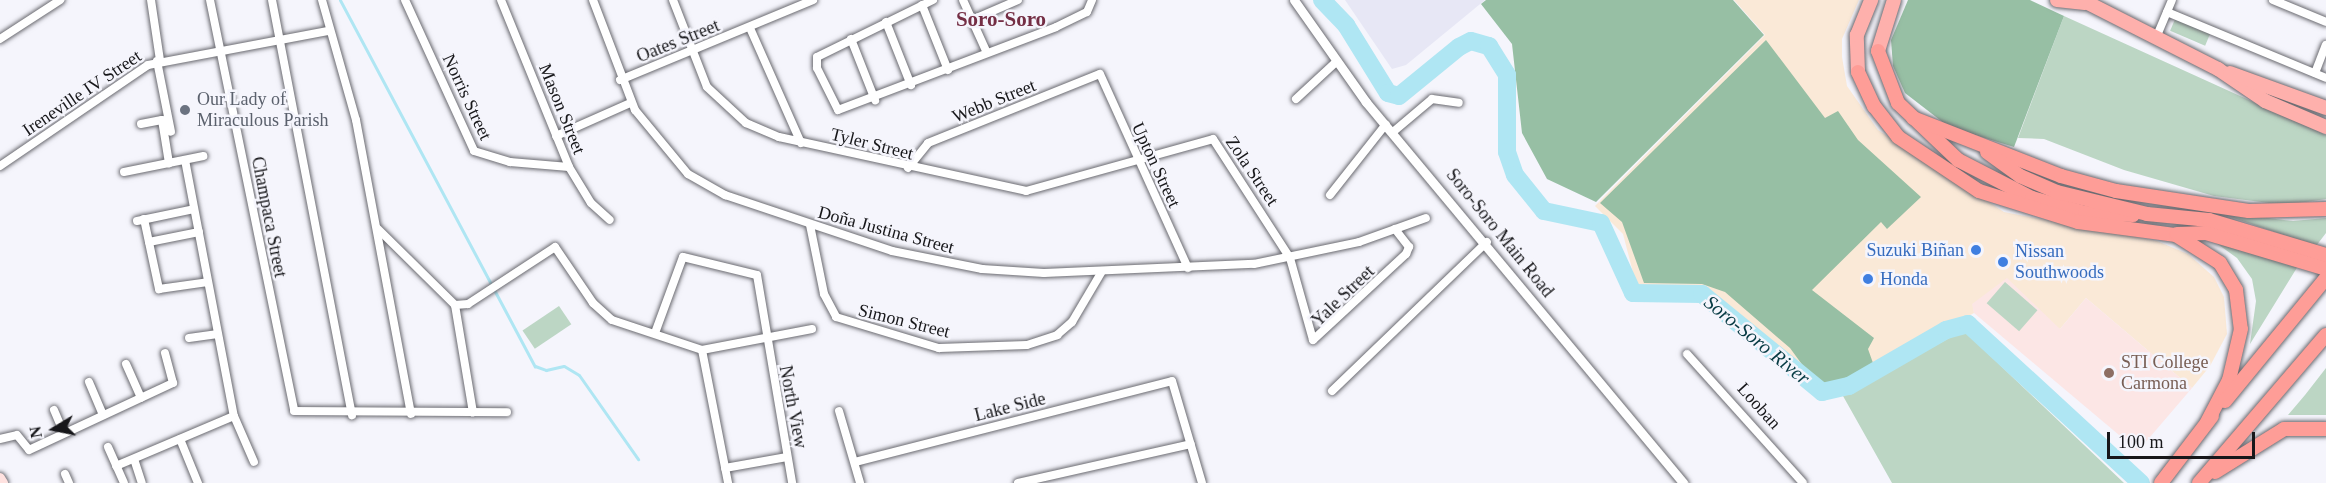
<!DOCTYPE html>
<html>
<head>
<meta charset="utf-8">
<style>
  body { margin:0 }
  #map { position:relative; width:2326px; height:483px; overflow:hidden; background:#f5f5fc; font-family:"Times New Roman",serif }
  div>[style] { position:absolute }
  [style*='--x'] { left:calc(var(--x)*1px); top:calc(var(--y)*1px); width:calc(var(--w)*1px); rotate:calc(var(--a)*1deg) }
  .commercial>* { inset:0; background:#fae9d7 }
  .built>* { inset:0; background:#e7e7f5 }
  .education>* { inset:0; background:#fce6e5 }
  .green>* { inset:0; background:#bcd6c4; transform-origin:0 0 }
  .forest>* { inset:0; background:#97bfa4 }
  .stream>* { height:3px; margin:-1.5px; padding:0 1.5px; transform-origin:1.5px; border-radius:1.5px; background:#afe6f3 }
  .river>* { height:18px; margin:-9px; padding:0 9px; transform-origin:9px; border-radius:9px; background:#afe6f3 }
  .roads { filter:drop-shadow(0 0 2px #6a6a70) drop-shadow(0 0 2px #6a6a70) }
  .minor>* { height:8px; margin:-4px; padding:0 4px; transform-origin:4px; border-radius:4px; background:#fff }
  .tertiary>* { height:9px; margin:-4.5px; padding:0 4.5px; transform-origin:4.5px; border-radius:4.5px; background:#fff }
  .secondary>* { height:10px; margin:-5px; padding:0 5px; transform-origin:5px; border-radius:5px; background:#ffe2e0 }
  .trunk>* { height:14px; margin:-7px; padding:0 7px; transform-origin:7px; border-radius:7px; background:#feb0ac }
  .motorway>* { height:14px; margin:-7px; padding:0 7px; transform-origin:7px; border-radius:7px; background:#fe9d97 }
  .dots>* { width:16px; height:16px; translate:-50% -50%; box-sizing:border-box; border:3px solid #f5f5fc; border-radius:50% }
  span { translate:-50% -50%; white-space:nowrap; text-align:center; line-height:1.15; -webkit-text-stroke:5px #f5f5fc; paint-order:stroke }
  .street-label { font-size:18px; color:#17171a }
  .worship-label { font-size:18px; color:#5b616d }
  .left { translate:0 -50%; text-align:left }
  .shop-label { font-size:18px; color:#366cbe }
  .right { translate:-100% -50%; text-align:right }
  .education-label { font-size:18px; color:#785e54 }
  .water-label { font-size:20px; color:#073b44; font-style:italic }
  .quarter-label { font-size:21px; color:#742e44; font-weight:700 }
  .north { position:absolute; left:24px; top:399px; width:60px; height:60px; -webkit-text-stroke:4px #f5f5fc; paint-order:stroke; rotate:260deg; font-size:16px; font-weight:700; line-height:24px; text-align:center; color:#17171a }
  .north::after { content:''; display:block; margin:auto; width:21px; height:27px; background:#17171a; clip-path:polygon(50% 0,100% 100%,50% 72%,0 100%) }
  .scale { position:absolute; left:2107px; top:432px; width:148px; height:27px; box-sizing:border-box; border:3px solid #17171a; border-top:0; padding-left:8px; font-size:18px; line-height:21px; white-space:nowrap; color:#17171a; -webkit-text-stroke:4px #f5f5fc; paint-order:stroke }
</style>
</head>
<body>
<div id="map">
  <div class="commercial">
    <div style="clip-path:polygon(1734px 0,1859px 0,1842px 39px,1842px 57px,1847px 86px,1878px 130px,2004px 212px,2157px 241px,2188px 254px,2214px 277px,2224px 297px,2227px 334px,2210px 366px,2192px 388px,2086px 298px,2060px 329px,1973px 304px,1974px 313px,1838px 385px,1820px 387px,1712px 293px,1636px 284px,1623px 234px,1595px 206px,1765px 35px)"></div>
  </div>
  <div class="built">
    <div style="clip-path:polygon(1345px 0,1485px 0,1406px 65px,1392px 69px)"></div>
  </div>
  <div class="education">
    <div style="clip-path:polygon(2007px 278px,2060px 329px,2086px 298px,2192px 388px,2138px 451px,1974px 313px,1972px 304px)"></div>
  </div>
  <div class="green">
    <div style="clip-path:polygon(2064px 16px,2326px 135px,2326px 199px,2285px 205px,2214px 196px,2124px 170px,2044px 139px,2018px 138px)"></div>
    <div style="left:2176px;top:17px;width:38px;height:15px;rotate:23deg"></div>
    <div style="clip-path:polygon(2213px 211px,2293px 221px,2326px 218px,2326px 233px,2316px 246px)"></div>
    <div style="clip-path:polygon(2212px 240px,2298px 266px,2250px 344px,2256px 301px,2252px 279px,2237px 258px)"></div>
    <div style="left:2005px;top:282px;width:43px;height:28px;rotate:41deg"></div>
    <div style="left:559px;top:306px;width:22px;height:44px;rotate:56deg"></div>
    <div style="clip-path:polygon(1964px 330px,1981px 347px,2124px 483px,1892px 483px,1843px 396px)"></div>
    <div style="clip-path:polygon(2326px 368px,2326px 415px,2288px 415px,2305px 395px)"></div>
  </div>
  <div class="forest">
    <div style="clip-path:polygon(1486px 0,1733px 0,1764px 35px,1596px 202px,1547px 179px,1522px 133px,1512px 44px,1481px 4px)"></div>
    <div style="clip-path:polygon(1908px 0,2030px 0,2064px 16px,2014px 147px,1949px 127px,1905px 93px,1893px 66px,1891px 40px)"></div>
    <div style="clip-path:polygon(1766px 40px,1825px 118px,1838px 111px,1858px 140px,1921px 197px,1887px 229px,1881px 222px,1812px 290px,1874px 338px,1868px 349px,1873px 363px,1840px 382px,1825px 385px,1809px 374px,1790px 348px,1725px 292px,1702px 284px,1644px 283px,1622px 222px,1600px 203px)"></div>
  </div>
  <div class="stream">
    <div style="--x:340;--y:0;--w:415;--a:62"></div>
    <div style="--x:535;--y:366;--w:12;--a:20"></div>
    <div style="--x:546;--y:370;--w:18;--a:-13"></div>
    <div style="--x:564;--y:366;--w:17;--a:31"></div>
    <div style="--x:579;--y:375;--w:103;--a:54.9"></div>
  </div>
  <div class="river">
    <div style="--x:1322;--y:0;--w:35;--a:46"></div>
    <div style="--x:1346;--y:25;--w:80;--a:58.3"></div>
    <div style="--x:1388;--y:93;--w:11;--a:15"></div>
    <div style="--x:1399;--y:96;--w:77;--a:-39.2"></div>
    <div style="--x:1459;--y:47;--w:13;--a:-27"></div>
    <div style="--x:1471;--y:41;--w:19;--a:16"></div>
    <div style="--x:1489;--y:46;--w:34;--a:58"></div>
    <div style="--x:1507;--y:75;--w:77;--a:90"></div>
    <div style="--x:1507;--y:152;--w:24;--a:71"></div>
    <div style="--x:1515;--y:175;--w:46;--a:51.1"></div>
    <div style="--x:1544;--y:211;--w:58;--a:11.9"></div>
    <div style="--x:1601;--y:223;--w:77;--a:65.4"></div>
    <div style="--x:1633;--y:293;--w:69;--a:0.8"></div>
    <div style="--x:1702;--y:294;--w:155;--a:39.2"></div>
    <div style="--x:1822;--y:392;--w:28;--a:-13"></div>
    <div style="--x:1849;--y:386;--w:112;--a:-30"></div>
    <div style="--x:1946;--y:330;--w:23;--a:-15"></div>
    <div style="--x:1968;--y:324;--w:235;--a:42.6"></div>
  </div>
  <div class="roads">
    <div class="minor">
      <div style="--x:151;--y:0;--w:61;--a:81.5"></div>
      <div style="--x:210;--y:0;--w:419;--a:78.4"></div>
      <div style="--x:294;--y:411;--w:213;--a:0.3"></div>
      <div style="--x:272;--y:0;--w:423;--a:79.1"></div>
      <div style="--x:322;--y:0;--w:125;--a:74.2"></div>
      <div style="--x:356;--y:120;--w:299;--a:79.4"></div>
      <div style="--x:405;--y:0;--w:166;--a:65.4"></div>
      <div style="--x:474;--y:151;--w:38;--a:17"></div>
      <div style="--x:510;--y:162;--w:59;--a:4.8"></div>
      <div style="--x:501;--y:0;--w:180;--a:67.8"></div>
      <div style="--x:569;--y:167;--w:42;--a:58.6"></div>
      <div style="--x:591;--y:203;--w:25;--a:42"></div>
      <div style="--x:593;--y:0;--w:118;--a:69.1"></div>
      <div style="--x:635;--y:110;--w:83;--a:50.4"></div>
      <div style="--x:688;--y:174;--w:43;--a:29.6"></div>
      <div style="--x:725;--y:195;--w:176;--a:18.5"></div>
      <div style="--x:892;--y:251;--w:92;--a:11.3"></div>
      <div style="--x:982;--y:269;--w:62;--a:3.7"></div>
      <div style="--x:1044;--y:273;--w:210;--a:-2.5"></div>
      <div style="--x:1254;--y:264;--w:107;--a:-11.8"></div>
      <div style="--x:1359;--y:242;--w:71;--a:-19.7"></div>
      <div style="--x:673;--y:0;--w:93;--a:68.7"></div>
      <div style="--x:707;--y:87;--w:53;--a:42.7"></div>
      <div style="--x:746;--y:123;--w:36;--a:23"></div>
      <div style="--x:779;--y:137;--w:253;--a:12.3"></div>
      <div style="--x:1026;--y:191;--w:194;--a:-15.5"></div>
      <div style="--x:1213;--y:139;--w:142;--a:57.1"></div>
      <div style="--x:1290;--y:258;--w:85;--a:74.3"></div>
      <div style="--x:1313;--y:340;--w:127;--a:-42.8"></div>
      <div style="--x:1406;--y:254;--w:8;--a:-67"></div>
      <div style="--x:1409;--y:247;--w:23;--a:-128"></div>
      <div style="--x:933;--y:0;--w:129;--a:153.8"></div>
      <div style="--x:817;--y:57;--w:11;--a:90"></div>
      <div style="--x:817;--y:68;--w:47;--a:63.4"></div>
      <div style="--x:838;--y:110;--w:233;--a:-20.8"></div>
      <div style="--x:1056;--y:27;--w:34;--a:-26"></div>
      <div style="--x:1087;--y:12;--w:13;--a:-67"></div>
      <div style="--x:963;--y:0;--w:58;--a:65.6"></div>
      <div style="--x:2273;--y:0;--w:57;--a:22.5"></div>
      <div style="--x:922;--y:5;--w:70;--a:68.2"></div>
      <div style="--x:2167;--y:12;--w:172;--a:22.5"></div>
      <div style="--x:972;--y:20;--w:50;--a:-23.5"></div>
      <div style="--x:886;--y:22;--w:68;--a:68.4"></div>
      <div style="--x:750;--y:28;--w:126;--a:66.1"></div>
      <div style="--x:2156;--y:38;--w:41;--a:-67.2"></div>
      <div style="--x:0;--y:39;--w:72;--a:-33"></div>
      <div style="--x:851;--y:39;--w:66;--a:68.5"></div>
      <div style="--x:157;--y:61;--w:72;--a:78.8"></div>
      <div style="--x:2315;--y:73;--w:30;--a:-69"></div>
      <div style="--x:620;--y:80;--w:209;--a:-22.5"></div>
      <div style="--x:1296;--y:99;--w:56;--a:-42.8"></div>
      <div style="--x:141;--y:124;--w:21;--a:-11"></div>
      <div style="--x:162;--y:120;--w:44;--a:80.8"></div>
      <div style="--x:1393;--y:132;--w:51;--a:-40.2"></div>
      <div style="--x:1432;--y:99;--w:27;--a:8"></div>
      <div style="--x:556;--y:136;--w:81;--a:-24"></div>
      <div style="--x:185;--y:160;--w:261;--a:79.2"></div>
      <div style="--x:234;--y:416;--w:50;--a:66.5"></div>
      <div style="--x:0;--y:166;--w:179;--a:-34.3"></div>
      <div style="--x:148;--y:65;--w:183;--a:-10.7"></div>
      <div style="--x:908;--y:168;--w:32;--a:-51"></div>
      <div style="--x:928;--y:143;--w:185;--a:-21.9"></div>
      <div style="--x:1100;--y:74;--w:213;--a:65.6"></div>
      <div style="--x:124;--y:172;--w:81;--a:-11.4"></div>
      <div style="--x:1330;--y:195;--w:90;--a:-51.7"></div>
      <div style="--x:144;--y:219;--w:72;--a:77.9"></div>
      <div style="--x:159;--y:289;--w:49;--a:-8.1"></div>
      <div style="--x:137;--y:221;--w:58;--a:-11.9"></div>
      <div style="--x:810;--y:225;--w:70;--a:78.5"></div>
      <div style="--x:824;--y:294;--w:26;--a:62"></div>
      <div style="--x:836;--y:317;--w:108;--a:16.8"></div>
      <div style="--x:939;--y:348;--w:88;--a:-2"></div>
      <div style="--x:1027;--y:345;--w:32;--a:-18"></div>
      <div style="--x:1057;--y:335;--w:20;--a:-41"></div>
      <div style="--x:1072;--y:322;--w:57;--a:-59.4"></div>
      <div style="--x:378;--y:229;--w:108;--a:44.6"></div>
      <div style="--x:455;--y:305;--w:109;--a:80.5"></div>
      <div style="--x:149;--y:242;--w:51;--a:-11.3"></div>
      <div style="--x:455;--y:305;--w:13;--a:-4"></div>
      <div style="--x:468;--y:304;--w:104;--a:-33.2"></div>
      <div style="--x:555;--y:247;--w:68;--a:55.8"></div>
      <div style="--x:593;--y:303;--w:25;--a:42"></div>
      <div style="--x:612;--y:320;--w:95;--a:18.4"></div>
      <div style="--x:702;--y:350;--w:112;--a:-10.8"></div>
      <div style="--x:655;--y:333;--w:81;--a:-69.8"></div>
      <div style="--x:683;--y:257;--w:76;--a:13.7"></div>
      <div style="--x:757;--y:275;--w:211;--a:80.4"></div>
      <div style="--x:189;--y:338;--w:29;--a:-8"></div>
      <div style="--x:702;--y:350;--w:136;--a:78.9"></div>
      <div style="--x:1687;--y:354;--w:173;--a:48"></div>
      <div style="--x:126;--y:364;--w:37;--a:66"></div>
      <div style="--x:89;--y:382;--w:36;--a:67"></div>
      <div style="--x:1332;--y:391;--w:215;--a:-43.9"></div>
      <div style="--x:54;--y:410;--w:25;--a:67"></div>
      <div style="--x:839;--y:411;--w:75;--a:73.7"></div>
      <div style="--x:0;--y:439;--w:17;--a:-13"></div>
      <div style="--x:17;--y:435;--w:19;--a:51"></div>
      <div style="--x:29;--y:450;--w:159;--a:-25"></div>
      <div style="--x:173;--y:383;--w:31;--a:-105"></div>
      <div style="--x:180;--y:439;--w:48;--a:67.8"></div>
      <div style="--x:108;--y:447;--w:39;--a:66"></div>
      <div style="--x:134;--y:459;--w:25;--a:72"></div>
      <div style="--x:855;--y:462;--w:327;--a:-14.3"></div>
      <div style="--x:1172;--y:381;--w:106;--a:73.6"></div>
      <div style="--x:116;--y:466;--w:128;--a:-23"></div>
      <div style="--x:725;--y:468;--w:63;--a:-10.1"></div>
      <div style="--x:65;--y:474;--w:10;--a:66"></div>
      <div style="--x:1018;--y:483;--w:177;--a:-12.7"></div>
    </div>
    <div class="tertiary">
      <div style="--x:1294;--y:0;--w:125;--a:54.8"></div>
      <div style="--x:1366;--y:102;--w:496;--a:50.2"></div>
    </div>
    <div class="secondary">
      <div style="--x:0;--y:478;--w:6;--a:59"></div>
    </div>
    <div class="trunk">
      <div style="--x:2057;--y:0;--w:28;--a:6"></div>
      <div style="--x:2082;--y:0;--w:153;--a:26.9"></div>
      <div style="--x:2218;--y:69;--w:57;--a:34.2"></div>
      <div style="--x:2265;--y:101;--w:66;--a:23.1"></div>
      <div style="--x:1878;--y:51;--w:53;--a:-72.6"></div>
      <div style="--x:1858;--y:72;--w:37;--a:-92"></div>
      <div style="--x:1857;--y:35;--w:38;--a:-68"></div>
      <div style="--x:2230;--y:73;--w:102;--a:20"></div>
    </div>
    <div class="motorway">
      <div style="--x:1878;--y:51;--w:56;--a:69"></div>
      <div style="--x:1898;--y:103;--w:83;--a:43.5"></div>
      <div style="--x:1958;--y:160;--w:83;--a:27.2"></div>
      <div style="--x:2032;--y:198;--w:55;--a:15.8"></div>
      <div style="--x:2085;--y:213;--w:48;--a:2.4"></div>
      <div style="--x:1858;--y:72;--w:38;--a:65"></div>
      <div style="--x:1874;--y:106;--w:39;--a:52"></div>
      <div style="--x:1898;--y:137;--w:97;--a:33.7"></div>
      <div style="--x:1979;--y:191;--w:104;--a:17.4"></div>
      <div style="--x:2078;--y:222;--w:99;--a:7.6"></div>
      <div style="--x:2176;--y:235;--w:52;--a:32.5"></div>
      <div style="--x:2220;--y:263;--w:31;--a:59"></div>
      <div style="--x:2236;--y:290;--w:39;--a:83"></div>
      <div style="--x:2241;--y:329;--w:52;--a:103.2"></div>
      <div style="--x:2229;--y:380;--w:47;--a:117.6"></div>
      <div style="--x:1913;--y:118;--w:159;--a:21.4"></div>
      <div style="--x:2061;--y:176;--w:57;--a:15.3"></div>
      <div style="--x:2116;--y:191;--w:134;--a:8.6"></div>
      <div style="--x:2249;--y:211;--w:77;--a:-1.5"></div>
      <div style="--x:1987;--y:152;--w:41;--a:36"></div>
      <div style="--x:2020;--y:176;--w:40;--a:23.4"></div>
      <div style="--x:2057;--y:192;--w:93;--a:13.7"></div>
      <div style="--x:2147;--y:214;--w:62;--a:5.5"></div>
      <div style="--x:2209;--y:220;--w:122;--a:16.7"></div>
      <div style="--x:2177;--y:234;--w:29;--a:-2"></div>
      <div style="--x:2206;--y:233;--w:125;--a:16.7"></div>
      <div style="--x:2225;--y:401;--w:159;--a:-50.6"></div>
      <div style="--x:2215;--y:472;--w:81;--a:-31.9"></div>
      <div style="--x:2284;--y:429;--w:42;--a:0"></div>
      <div style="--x:2161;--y:483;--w:84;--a:-52.7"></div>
      <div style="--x:2199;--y:483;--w:195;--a:-49.4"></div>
    </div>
  </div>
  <div class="dots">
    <div style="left:185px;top:110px;background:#6b7280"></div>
    <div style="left:1976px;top:250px;background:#3f7fe0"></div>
    <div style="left:2003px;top:262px;background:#3f7fe0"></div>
    <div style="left:1868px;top:279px;background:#3f7fe0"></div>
    <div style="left:2109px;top:373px;background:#8d6e63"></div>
  </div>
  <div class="street-label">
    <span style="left:678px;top:41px;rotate:-22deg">Oates Street</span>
    <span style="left:82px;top:93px;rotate:-34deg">Ireneville IV Street</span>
    <span style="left:467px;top:97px;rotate:65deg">Norris Street</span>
    <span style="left:994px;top:101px;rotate:-22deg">Webb Street</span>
    <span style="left:562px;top:109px;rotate:68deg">Mason Street</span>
    <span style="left:872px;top:144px;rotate:14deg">Tyler Street</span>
    <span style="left:1156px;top:165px;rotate:65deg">Upton Street</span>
    <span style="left:1252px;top:171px;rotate:56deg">Zola Street</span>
    <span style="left:269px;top:217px;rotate:79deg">Champaca Street</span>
    <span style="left:886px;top:230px;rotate:15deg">Doña Justina Street</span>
    <span style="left:1500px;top:233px;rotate:51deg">Soro-Soro Main Road</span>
    <span style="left:1343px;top:296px;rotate:-44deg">Yale Street</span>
    <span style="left:904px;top:321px;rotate:14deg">Simon Street</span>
    <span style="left:1759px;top:406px;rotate:48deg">Looban</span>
    <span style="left:793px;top:407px;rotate:79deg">North View</span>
    <span style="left:1010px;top:407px;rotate:-14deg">Lake Side</span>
  </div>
  <div class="worship-label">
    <span class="left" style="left:197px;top:110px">Our Lady of<br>Miraculous Parish</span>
  </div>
  <div class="shop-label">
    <span class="right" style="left:1964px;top:250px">Suzuki Biñan</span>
    <span class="left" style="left:2015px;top:262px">Nissan<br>Southwoods</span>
    <span class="left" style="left:1880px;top:279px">Honda</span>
  </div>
  <div class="education-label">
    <span class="left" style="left:2121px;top:373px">STI College<br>Carmona</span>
  </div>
  <div class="water-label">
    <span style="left:1757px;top:340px;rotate:39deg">Soro-Soro River</span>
  </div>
  <div class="quarter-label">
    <span style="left:1001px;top:19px">Soro-Soro</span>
  </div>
  <div class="north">N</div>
  <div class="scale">100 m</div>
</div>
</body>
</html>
